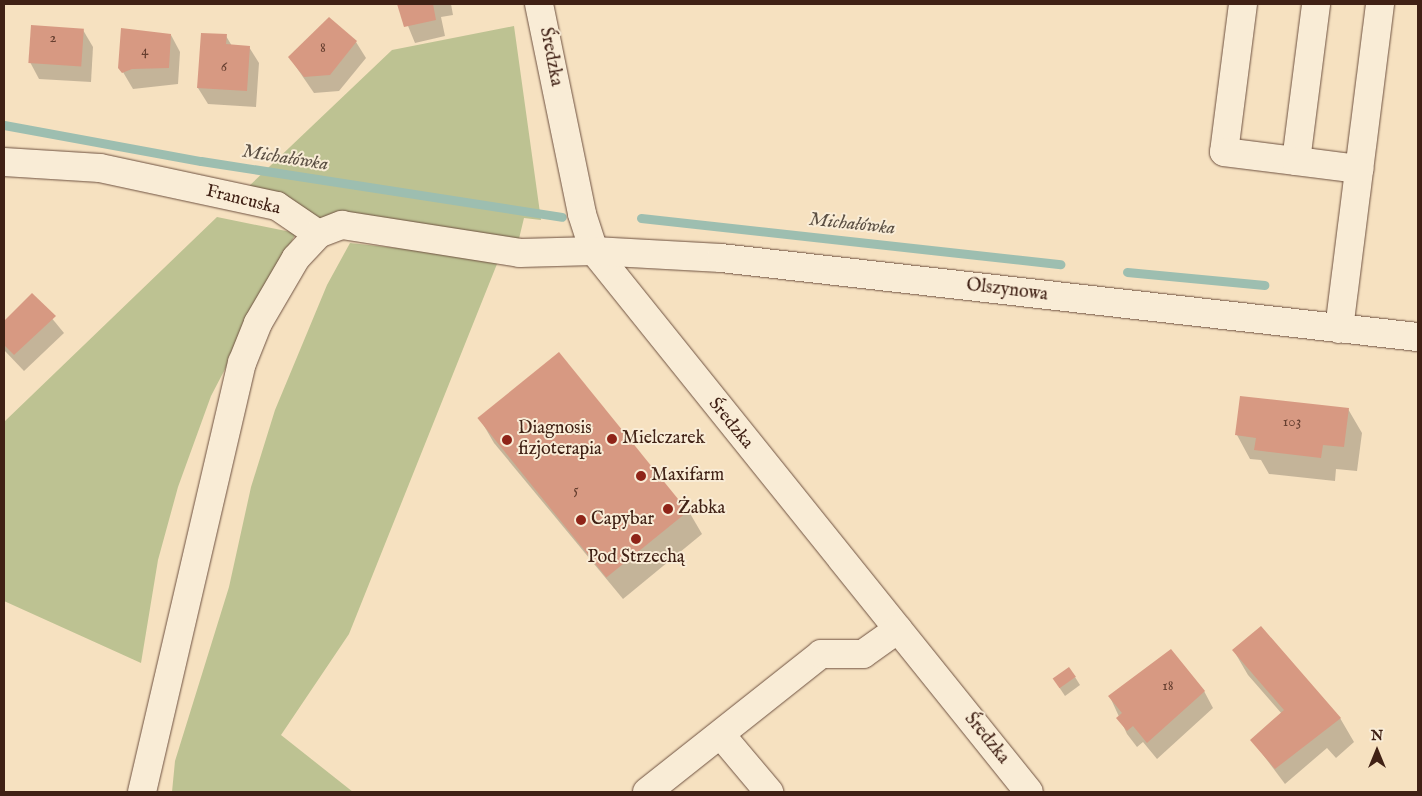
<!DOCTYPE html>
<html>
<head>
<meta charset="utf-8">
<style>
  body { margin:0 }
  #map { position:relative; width:1422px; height:796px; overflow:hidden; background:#f6e1c0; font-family:"IM FELL English",serif }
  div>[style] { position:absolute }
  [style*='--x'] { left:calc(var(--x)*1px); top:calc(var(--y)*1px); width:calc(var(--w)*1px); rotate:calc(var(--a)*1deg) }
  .green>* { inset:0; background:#bdc292 }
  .shadow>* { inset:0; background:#0003 }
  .stream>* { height:9px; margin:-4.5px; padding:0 4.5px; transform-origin:4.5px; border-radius:4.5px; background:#9dbeb0 }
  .building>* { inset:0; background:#d79982; transform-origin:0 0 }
  .roads { filter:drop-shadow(0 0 1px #6e5140) drop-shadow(0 0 1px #6e5140) }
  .minor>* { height:28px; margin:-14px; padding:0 14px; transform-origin:14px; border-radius:14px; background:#f9ecd6 }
  .dots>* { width:14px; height:14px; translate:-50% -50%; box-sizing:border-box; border:2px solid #f9ecd6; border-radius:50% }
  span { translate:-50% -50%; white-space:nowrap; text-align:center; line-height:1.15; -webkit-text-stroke:4px #f9ecd6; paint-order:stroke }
  .number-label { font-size:15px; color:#663f30 }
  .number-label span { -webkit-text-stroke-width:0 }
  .street-label { font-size:18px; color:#402115 }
  .poi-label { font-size:18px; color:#402115 }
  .left { translate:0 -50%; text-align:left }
  .water-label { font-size:19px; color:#5c5044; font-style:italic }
  .frame { position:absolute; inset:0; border:5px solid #402115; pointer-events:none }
  .north { position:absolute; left:1352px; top:726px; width:50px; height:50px; -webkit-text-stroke:4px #f9ecd6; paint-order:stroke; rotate:0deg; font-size:14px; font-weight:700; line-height:20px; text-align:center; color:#402115 }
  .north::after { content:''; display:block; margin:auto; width:18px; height:22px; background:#402115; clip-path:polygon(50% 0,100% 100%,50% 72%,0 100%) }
</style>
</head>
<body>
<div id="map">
  <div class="green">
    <div style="clip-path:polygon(514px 26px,541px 220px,524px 218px,517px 247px,226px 208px,392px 50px)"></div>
    <div style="clip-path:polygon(217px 217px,296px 233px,211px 396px,178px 487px,158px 560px,141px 663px,4px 601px,4px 422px)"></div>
    <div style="clip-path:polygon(350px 243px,499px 259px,349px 634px,281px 735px,353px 792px,172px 792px,175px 761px,229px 587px,251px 487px,275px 410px,327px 285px)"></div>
  </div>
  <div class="shadow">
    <div style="clip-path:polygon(399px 4px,451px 4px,453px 15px,441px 17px,445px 36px,415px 43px)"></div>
    <div style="clip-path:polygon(83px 30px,93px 47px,91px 82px,39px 79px,30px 62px)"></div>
    <div style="clip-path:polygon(171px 35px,180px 52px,178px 84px,133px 89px,120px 67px)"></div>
    <div style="clip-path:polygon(226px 36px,232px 46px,249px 47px,259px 63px,256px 107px,208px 104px,198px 88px)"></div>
    <div style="clip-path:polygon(356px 42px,366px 58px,339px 91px,314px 93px,290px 58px)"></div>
    <div style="clip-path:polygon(32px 294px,64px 333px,24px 371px,4px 350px,4px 325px)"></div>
    <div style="clip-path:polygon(1241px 397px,1348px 409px,1362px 433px,1357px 471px,1336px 469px,1335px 481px,1269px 474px,1261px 460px,1250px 459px,1237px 435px)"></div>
    <div style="clip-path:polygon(480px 419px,688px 510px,702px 534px,623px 599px,494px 443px)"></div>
    <div style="clip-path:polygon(1234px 651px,1340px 718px,1354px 742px,1336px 758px,1327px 748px,1285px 784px,1252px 740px,1282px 714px,1248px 675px)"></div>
    <div style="clip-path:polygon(1075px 677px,1080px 685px,1065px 696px,1059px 687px)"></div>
    <div style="clip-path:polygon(1204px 691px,1213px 708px,1157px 759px,1143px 742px,1137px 747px,1127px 734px,1110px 697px)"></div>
  </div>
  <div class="stream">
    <div style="--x:4;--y:125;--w:200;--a:10.4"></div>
    <div style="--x:201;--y:161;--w:365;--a:8.8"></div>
    <div style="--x:641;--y:218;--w:422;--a:6.3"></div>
    <div style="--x:1127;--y:272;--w:138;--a:5.4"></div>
  </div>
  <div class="building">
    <div style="clip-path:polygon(397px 4px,433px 4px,436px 20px,404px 27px)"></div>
    <div style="clip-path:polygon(329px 17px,357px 41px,330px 75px,304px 77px,288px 57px)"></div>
    <div style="left:31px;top:25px;width:53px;height:38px;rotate:4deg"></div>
    <div style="clip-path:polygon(121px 28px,171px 34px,169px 68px,132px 69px,122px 73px,118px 68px)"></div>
    <div style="clip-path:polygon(201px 33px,227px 34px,226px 44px,250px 46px,247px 91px,197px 88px)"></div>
    <div style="clip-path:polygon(32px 293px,56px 316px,14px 355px,4px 345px,4px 321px)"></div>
    <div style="left:559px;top:352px;width:205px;height:105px;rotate:51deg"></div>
    <div style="clip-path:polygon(1240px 396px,1349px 408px,1344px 447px,1323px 445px,1321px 458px,1254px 450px,1256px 438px,1235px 435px)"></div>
    <div style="clip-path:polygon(1261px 626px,1341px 718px,1275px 769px,1250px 740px,1284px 710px,1232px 650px)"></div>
    <div style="clip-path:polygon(1171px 649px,1205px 691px,1147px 743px,1133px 726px,1127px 731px,1116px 718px,1122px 713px,1108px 696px)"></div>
    <div style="left:1069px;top:667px;width:12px;height:20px;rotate:55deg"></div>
  </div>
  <div class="roads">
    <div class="minor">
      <div style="--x:539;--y:4;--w:214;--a:78.4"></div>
      <div style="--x:582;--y:214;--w:39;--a:72"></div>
      <div style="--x:594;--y:251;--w:694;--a:51.2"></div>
      <div style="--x:1243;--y:4;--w:149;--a:97.3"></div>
      <div style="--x:1224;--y:152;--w:73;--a:7.1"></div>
      <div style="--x:1296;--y:161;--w:158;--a:-82.7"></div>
      <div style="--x:1296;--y:161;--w:64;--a:7.2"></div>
      <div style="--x:4;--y:162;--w:96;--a:3.6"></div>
      <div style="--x:100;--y:168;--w:181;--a:12.1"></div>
      <div style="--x:277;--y:206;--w:50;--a:34.3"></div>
      <div style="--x:1339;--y:329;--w:328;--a:-82.8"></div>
      <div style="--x:721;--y:735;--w:75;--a:49.9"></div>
      <div style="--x:142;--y:792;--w:441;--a:-76.9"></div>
      <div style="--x:242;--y:363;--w:43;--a:-68.2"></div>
      <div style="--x:258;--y:323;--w:75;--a:-59.7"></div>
      <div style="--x:296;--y:258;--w:33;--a:-47"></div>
      <div style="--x:318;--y:234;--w:26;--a:-21"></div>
      <div style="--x:342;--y:225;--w:180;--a:8.9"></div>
      <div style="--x:520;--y:253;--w:74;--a:-1.5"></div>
      <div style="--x:594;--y:251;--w:127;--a:3.2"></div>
      <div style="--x:721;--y:258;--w:701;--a:6.47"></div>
      <div style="--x:647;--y:792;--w:222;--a:-38.4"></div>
      <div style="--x:821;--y:654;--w:42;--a:0"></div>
      <div style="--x:863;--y:654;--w:43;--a:-35.5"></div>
    </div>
  </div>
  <div class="dots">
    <div style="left:612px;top:439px;background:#8f2418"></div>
    <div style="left:507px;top:440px;background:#8f2418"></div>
    <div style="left:641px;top:476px;background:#8f2418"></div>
    <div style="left:668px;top:509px;background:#8f2418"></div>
    <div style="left:581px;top:520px;background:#8f2418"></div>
    <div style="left:636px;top:539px;background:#8f2418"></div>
  </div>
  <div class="number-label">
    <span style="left:53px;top:38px">2</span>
    <span style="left:323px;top:48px">8</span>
    <span style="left:145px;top:51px">4</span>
    <span style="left:224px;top:67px">6</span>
    <span style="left:1292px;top:422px">103</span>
    <span style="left:576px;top:490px">5</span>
    <span style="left:1168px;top:686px">18</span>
  </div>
  <div class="street-label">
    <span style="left:550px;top:57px;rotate:79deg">Średzka</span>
    <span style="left:243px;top:201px;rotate:14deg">Francuska</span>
    <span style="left:1007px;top:291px;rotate:7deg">Olszynowa</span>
    <span style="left:730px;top:424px;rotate:51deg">Średzka</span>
    <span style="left:986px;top:739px;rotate:51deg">Średzka</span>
  </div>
  <div class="poi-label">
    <span class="left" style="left:518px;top:440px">Diagnosis<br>fizjoterapia</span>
    <span class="left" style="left:622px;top:439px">Mielczarek</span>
    <span class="left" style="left:651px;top:476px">Maxifarm</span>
    <span class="left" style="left:678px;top:509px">Żabka</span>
    <span class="left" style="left:591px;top:520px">Capybar</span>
    <span style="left:636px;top:558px">Pod Strzechą</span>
  </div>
  <div class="water-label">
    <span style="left:285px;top:159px;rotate:9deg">Michałówka</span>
    <span style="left:852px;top:225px;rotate:6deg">Michałówka</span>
  </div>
  <div class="frame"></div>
  <div class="north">N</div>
</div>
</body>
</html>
